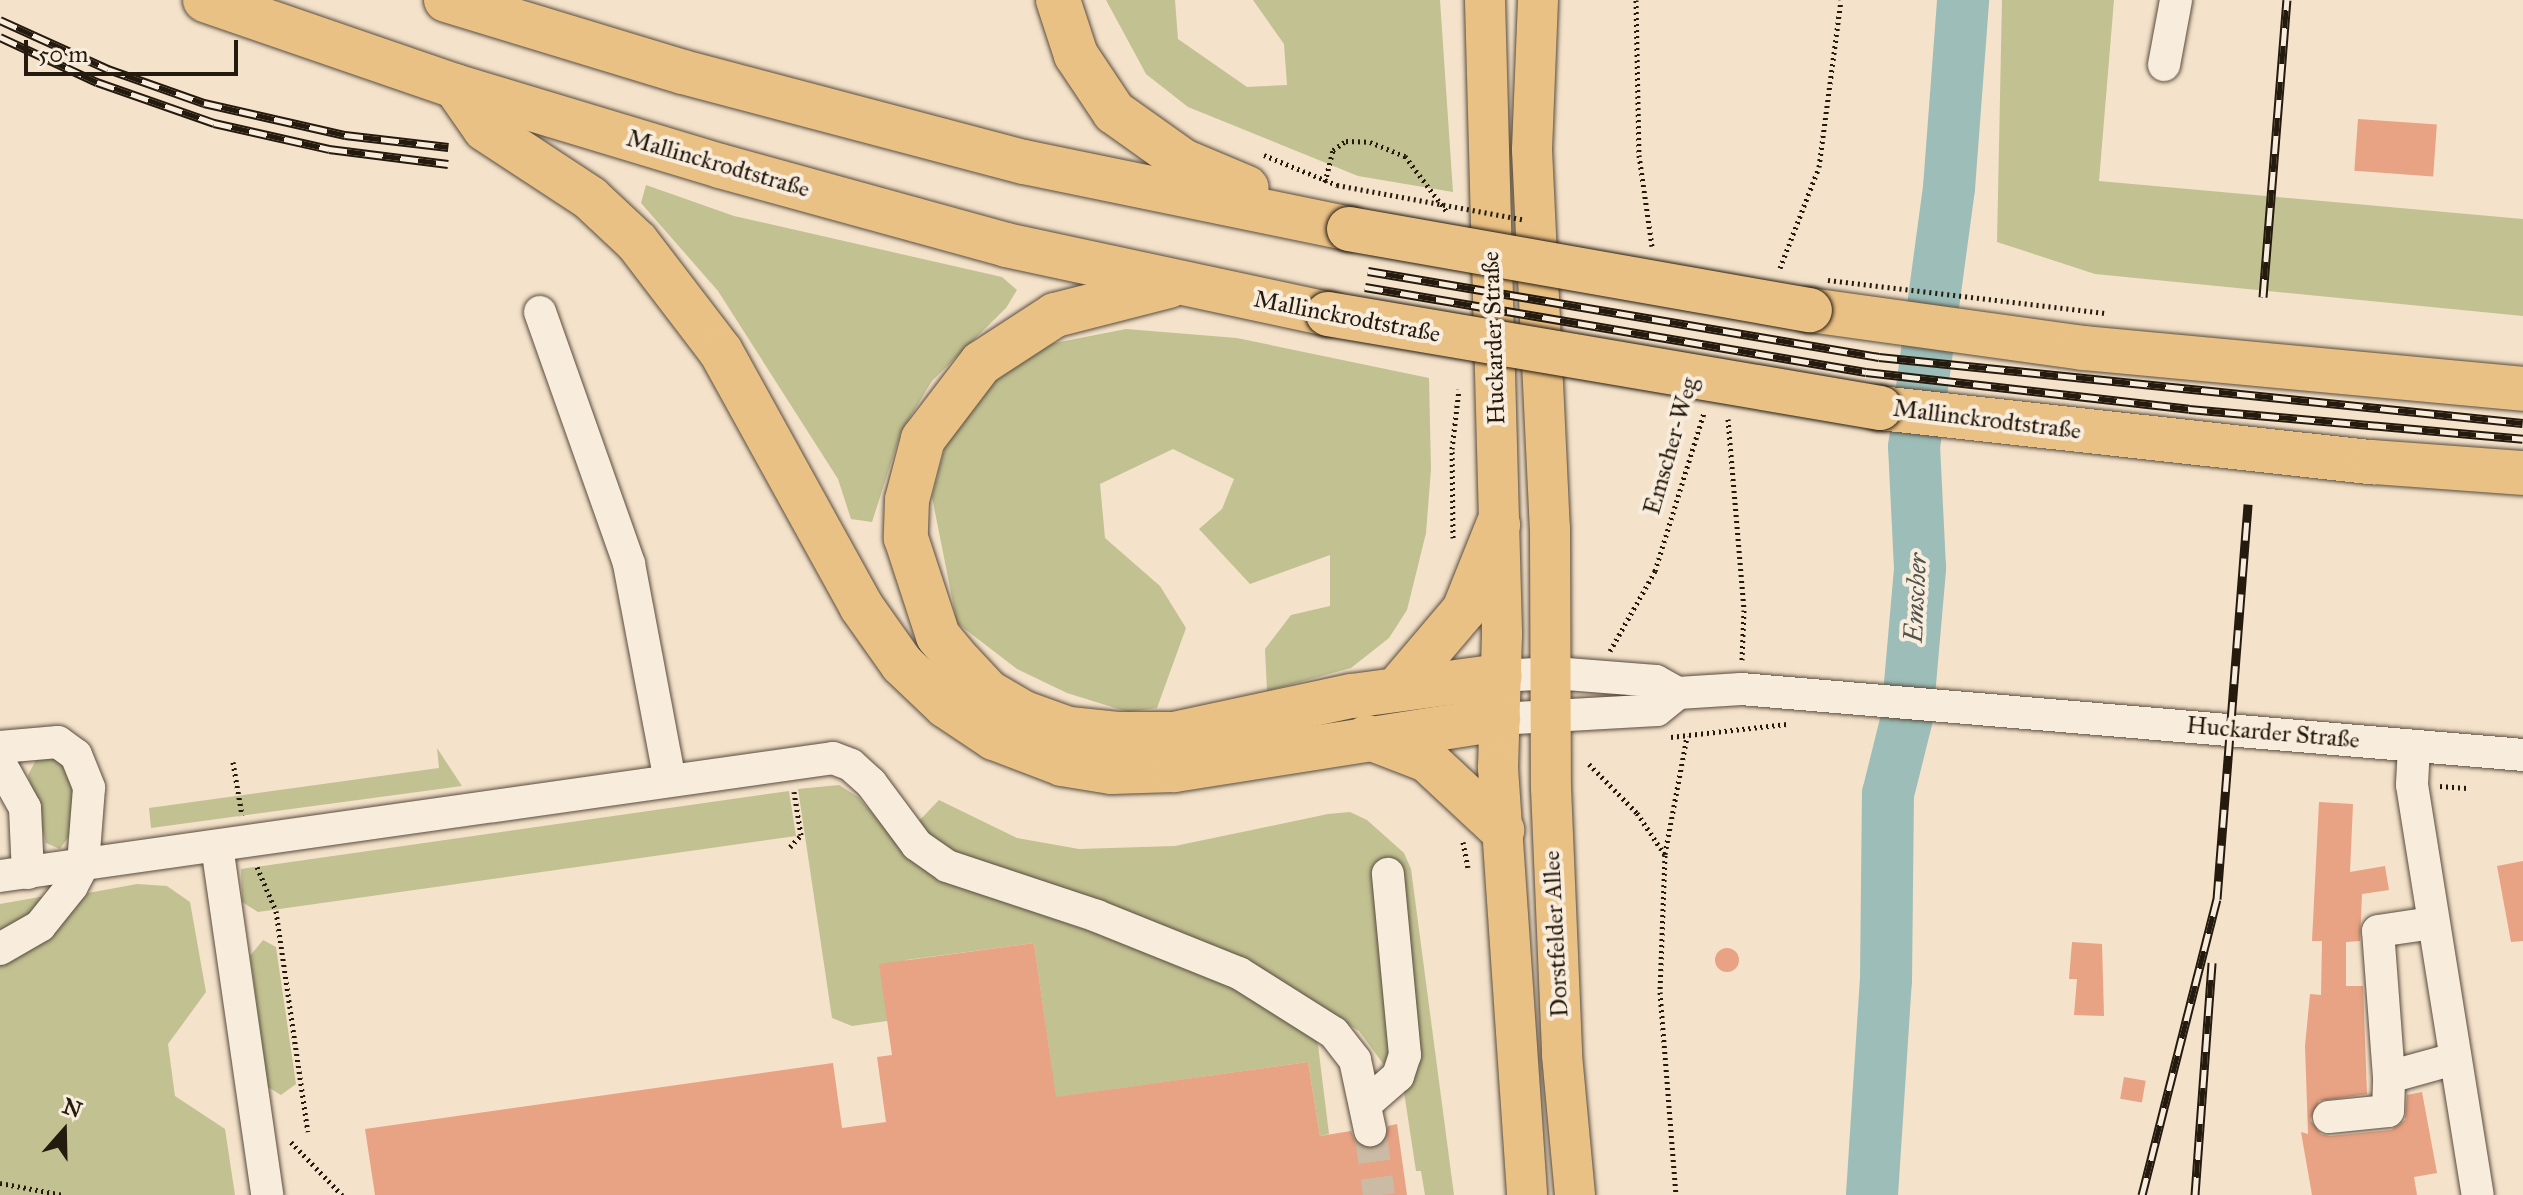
<!DOCTYPE html>
<html>
<head>
<meta charset="utf-8">
<style>
  body { margin:0 }
  #map { position:relative; width:2523px; height:1195px; overflow:hidden; background:#f4e2ca; font-family:"IM FELL Great Primer",serif }
  div>[style] { position:absolute }
  [style*='--x'] { left:calc(var(--x)*1px); top:calc(var(--y)*1px); width:calc(var(--w)*1px); rotate:calc(var(--a)*1deg) }
  .green>* { inset:0; background:#c2c192 }
  .river>* { height:52px; margin:-26px; padding:0 26px; transform-origin:26px; border-radius:26px; background:#9cbdb8 }
  .building>* { inset:0; background:#e8a284; transform-origin:0 0 }
  .round { border-radius:50% }
  .minor-tunnel>* { height:32px; margin-top:-16px; transform-origin:0; background:repeating-linear-gradient(90deg,#cbbaa4 0 32px,transparent 0 48px) }
  .path>* { height:5px; margin-top:-2.5px; transform-origin:0; background:repeating-linear-gradient(90deg,#251a0e 0 2px,transparent 0 6px) }
  .roads { filter:drop-shadow(0 0 2px #594c3d) drop-shadow(0 0 2px #594c3d) }
  .minor>* { height:32px; margin:-16px; padding:0 16px; transform-origin:16px; border-radius:16px; background:#f8ecdd }
  .major>* { height:40px; margin:-20px; padding:0 20px; transform-origin:20px; border-radius:20px; background:#eac185 }
  .highway>* { height:44px; margin:-22px; padding:0 22px; transform-origin:22px; border-radius:22px; background:#eac185 }
  .rail>* { height:9px; margin-top:-4.5px; transform-origin:0; background:repeating-linear-gradient(90deg,#f8ecdd 0 18px,#251a0e 0 36px); box-sizing:border-box; border-block:2px solid #251a0e }
  .path-bridge>* { height:5px; margin-top:-2.5px; transform-origin:0; background:repeating-linear-gradient(90deg,#251a0e 0 2px,transparent 0 6px) }
  .bridges { filter:drop-shadow(0 0 2px #251a0e) drop-shadow(0 0 2px #251a0e) }
  .highway-bridge>* { height:44px; margin:-22px; padding:0 22px; transform-origin:22px; border-radius:22px; background:#eac185 }
  span { translate:-50% -50%; white-space:nowrap; text-align:center; line-height:1.15; -webkit-text-stroke:8px #f8ecdd; paint-order:stroke }
  .street-label { font-size:24px; color:#251a0e }
  .water-label { font-size:26px; color:#4f534a; font-style:italic }
  .north { position:absolute; left:24px; top:1091px; width:80px; height:80px; -webkit-text-stroke:6px #f8ecdd; paint-order:stroke; rotate:20deg; font-size:22px; font-weight:700; line-height:32px; text-align:center; color:#251a0e }
  .north::after { content:''; display:block; margin:auto; width:28px; height:36px; background:#251a0e; clip-path:polygon(50% 0,100% 100%,50% 72%,0 100%) }
  .scale { position:absolute; left:24px; top:40px; width:214px; height:36px; box-sizing:border-box; border:4px solid #251a0e; border-top:0; padding-left:10px; font-size:24px; line-height:28px; white-space:nowrap; color:#251a0e; -webkit-text-stroke:6px #f8ecdd; paint-order:stroke }
</style>
</head>
<body>
<div id="map">
  <div class="green">
    <div style="clip-path:polygon(1106px 0,1175px 0,1178px 39px,1247px 87px,1287px 85px,1284px 44px,1253px 0,1440px 0,1453px 192px,1358px 176px,1188px 107px,1146px 74px)"></div>
    <div style="clip-path:polygon(2002px 0,2114px 0,2099px 181px,2523px 219px,2523px 316px,2095px 274px,1997px 242px)"></div>
    <div style="clip-path:polygon(646px 185px,734px 216px,1002px 277px,1017px 290px,1006px 308px,932px 381px,901px 432px,872px 522px,851px 519px,838px 479px,718px 291px,641px 203px)"></div>
    <div style="clip-path:polygon(1126px 329px,1237px 338px,1429px 378px,1431px 469px,1426px 533px,1407px 610px,1389px 638px,1351px 668px,1267px 691px,1265px 649px,1291px 615px,1330px 606px,1330px 555px,1250px 584px,1199px 529px,1222px 509px,1234px 479px,1173px 449px,1100px 484px,1105px 538px,1160px 586px,1186px 628px,1157px 708px,1128px 712px,1067px 693px,1017px 669px,957px 623px,932px 497px,950px 428px,1010px 359px,1034px 347px)"></div>
    <div style="clip-path:polygon(437px 748px,462px 786px,151px 828px,149px 808px,439px 768px)"></div>
    <div style="clip-path:polygon(57px 755px,75px 782px,71px 833px,60px 849px,46px 843px,28px 775px,36px 760px)"></div>
    <div style="clip-path:polygon(839px 785px,858px 797px,918px 865px,950px 884px,1144px 949px,1228px 986px,1317px 1037px,1329px 1134px,1320px 1136px,1308px 1062px,974px 1109px,1052px 1071px,1034px 943px,906px 960px,887px 1021px,852px 1026px,832px 1018px,798px 789px)"></div>
    <div style="clip-path:polygon(789px 791px,796px 836px,258px 912px,242px 902px,241px 869px)"></div>
    <div style="clip-path:polygon(939px 800px,1017px 838px,1079px 849px,1175px 846px,1328px 814px,1350px 812px,1367px 820px,1404px 853px,1411px 869px,1454px 1195px,1425px 1195px,1421px 1171px,1416px 1171px,1404px 1092px,1359px 1031px,1262px 971px,951px 853px,916px 824px)"></div>
    <div style="clip-path:polygon(137px 884px,167px 886px,190px 902px,206px 992px,168px 1044px,175px 1096px,225px 1129px,235px 1195px,0 1195px,0 959px,48px 938px,88px 893px)"></div>
    <div style="clip-path:polygon(51px 895px,52px 900px,0 938px,0 904px)"></div>
    <div style="clip-path:polygon(263px 940px,276px 947px,296px 1084px,281px 1095px,268px 1087px,250px 956px)"></div>
  </div>
  <div class="river">
    <div style="--x:1872;--y:1195;--w:214;--a:-86.3"></div>
    <div style="--x:1886;--y:981;--w:187;--a:-89.4"></div>
    <div style="--x:1888;--y:794;--w:78;--a:-76"></div>
    <div style="--x:1907;--y:718;--w:151;--a:-85"></div>
    <div style="--x:1920;--y:568;--w:121;--a:-92.8"></div>
    <div style="--x:1914;--y:447;--w:261;--a:-82.3"></div>
    <div style="--x:1949;--y:188;--w:189;--a:-85.7"></div>
  </div>
  <div class="building">
    <div style="left:2358px;top:119px;width:79px;height:52px;rotate:4deg"></div>
    <div style="clip-path:polygon(2319px 802px,2353px 804px,2350px 872px,2385px 866px,2389px 890px,2362px 894px,2360px 941px,2346px 942px,2346px 986px,2363px 986px,2367px 1094px,2319px 1101px,2310px 1120px,2321px 1134px,2330px 1136px,2391px 1130px,2405px 1120px,2407px 1095px,2422px 1092px,2437px 1173px,2414px 1177px,2417px 1195px,2312px 1195px,2301px 1132px,2308px 1134px,2305px 1046px,2310px 994px,2321px 995px,2322px 941px,2312px 941px)"></div>
    <div style="clip-path:polygon(2523px 861px,2523px 941px,2511px 942px,2497px 866px)"></div>
    <div style="clip-path:polygon(2072px 942px,2102px 944px,2104px 1016px,2074px 1015px,2077px 979px,2069px 979px)"></div>
    <div style="clip-path:polygon(1034px 943px,1056px 1097px,1308px 1062px,1320px 1136px,1351px 1131px,1356px 1143px,1373px 1149px,1383px 1144px,1388px 1126px,1397px 1124px,1407px 1195px,375px 1195px,365px 1129px,833px 1063px,842px 1128px,886px 1122px,877px 1057px,892px 1055px,879px 964px)"></div>
    <div class="round" style="left:1715px;top:948px;width:24px;height:24px"></div>
    <div style="left:2124px;top:1077px;width:22px;height:22px;rotate:10deg"></div>
  </div>
  <div class="minor-tunnel">
    <div style="--x:1370;--y:1130;--w:66;--a:82.1"></div>
  </div>
  <div class="path">
    <div style="--x:1636;--y:0;--w:155;--a:88.9"></div>
    <div style="--x:1639;--y:155;--w:92;--a:81.9"></div>
    <div style="--x:1264;--y:155;--w:79;--a:22.3"></div>
    <div style="--x:1325;--y:182;--w:33;--a:-76"></div>
    <div style="--x:1333;--y:150;--w:16;--a:-35"></div>
    <div style="--x:1346;--y:141;--w:24;--a:2"></div>
    <div style="--x:1370;--y:142;--w:38;--a:22"></div>
    <div style="--x:1405;--y:156;--w:70;--a:53.1"></div>
    <div style="--x:1780;--y:268;--w:108;--a:-68.9"></div>
    <div style="--x:1819;--y:167;--w:168;--a:-82.5"></div>
    <div style="--x:1728;--y:419;--w:192;--a:85.2"></div>
    <div style="--x:1744;--y:610;--w:50;--a:92.3"></div>
    <div style="--x:1453;--y:538;--w:89;--a:-90.6"></div>
    <div style="--x:1452;--y:449;--w:60;--a:-83.3"></div>
    <div style="--x:1610;--y:651;--w:92;--a:-60.6"></div>
    <div style="--x:1655;--y:571;--w:165;--a:-72.8"></div>
    <div style="--x:1671;--y:737;--w:117;--a:-6.4"></div>
    <div style="--x:233;--y:762;--w:54;--a:80.4"></div>
    <div style="--x:1589;--y:764;--w:69;--a:45.6"></div>
    <div style="--x:1637;--y:813;--w:50;--a:56.3"></div>
    <div style="--x:1665;--y:855;--w:137;--a:92.1"></div>
    <div style="--x:1660;--y:992;--w:204;--a:85.5"></div>
    <div style="--x:2440;--y:786;--w:27;--a:4"></div>
    <div style="--x:1463;--y:842;--w:26;--a:79"></div>
    <div style="--x:790;--y:847;--w:16;--a:-47"></div>
    <div style="--x:801;--y:835;--w:44;--a:-99.2"></div>
    <div style="--x:1665;--y:854;--w:120;--a:-79.4"></div>
    <div style="--x:257;--y:867;--w:48;--a:66.6"></div>
    <div style="--x:276;--y:911;--w:223;--a:81.8"></div>
    <div style="--x:291;--y:1142;--w:74;--a:46.1"></div>
    <div style="--x:0;--y:1183;--w:64;--a:10.8"></div>
  </div>
  <div class="roads">
    <div class="minor">
      <div style="--x:2164;--y:65;--w:66;--a:-79.5"></div>
      <div style="--x:540;--y:312;--w:267;--a:70.5"></div>
      <div style="--x:629;--y:564;--w:220;--a:79.3"></div>
      <div style="--x:1500;--y:676;--w:54;--a:-3.2"></div>
      <div style="--x:1554;--y:673;--w:102;--a:4.5"></div>
      <div style="--x:1656;--y:681;--w:25;--a:29"></div>
      <div style="--x:1498;--y:719;--w:159;--a:-3.2"></div>
      <div style="--x:1657;--y:710;--w:27;--a:-39"></div>
      <div style="--x:1678;--y:693;--w:63;--a:-3.6"></div>
      <div style="--x:1741;--y:689;--w:785;--a:4.82"></div>
      <div style="--x:2414;--y:746;--w:39;--a:93"></div>
      <div style="--x:2412;--y:785;--w:415;--a:80.9"></div>
      <div style="--x:0;--y:747;--w:58;--a:-4.9"></div>
      <div style="--x:58;--y:742;--w:22;--a:36"></div>
      <div style="--x:76;--y:755;--w:35;--a:68"></div>
      <div style="--x:89;--y:788;--w:77;--a:94.5"></div>
      <div style="--x:83;--y:865;--w:24;--a:118"></div>
      <div style="--x:72;--y:886;--w:51;--a:128.7"></div>
      <div style="--x:40;--y:926;--w:46;--a:150.1"></div>
      <div style="--x:0;--y:763;--w:51;--a:60.9"></div>
      <div style="--x:25;--y:808;--w:65;--a:87.4"></div>
      <div style="--x:217;--y:846;--w:353;--a:81.8"></div>
      <div style="--x:0;--y:876;--w:841;--a:-8.06"></div>
      <div style="--x:833;--y:758;--w:19;--a:21"></div>
      <div style="--x:851;--y:765;--w:27;--a:42"></div>
      <div style="--x:871;--y:783;--w:77;--a:53.4"></div>
      <div style="--x:917;--y:845;--w:37;--a:35"></div>
      <div style="--x:947;--y:866;--w:158;--a:18.4"></div>
      <div style="--x:1097;--y:916;--w:153;--a:21.9"></div>
      <div style="--x:1239;--y:973;--w:112;--a:32.3"></div>
      <div style="--x:1334;--y:1033;--w:34;--a:52"></div>
      <div style="--x:1355;--y:1060;--w:72;--a:77.9"></div>
      <div style="--x:2389;--y:1077;--w:146;--a:-94.3"></div>
      <div style="--x:2378;--y:931;--w:56;--a:-8.3"></div>
      <div style="--x:1367;--y:1103;--w:41;--a:-41.1"></div>
      <div style="--x:1398;--y:1076;--w:22;--a:-72"></div>
      <div style="--x:1405;--y:1055;--w:182;--a:-95.4"></div>
      <div style="--x:2329;--y:1117;--w:59;--a:-5.8"></div>
      <div style="--x:2388;--y:1111;--w:34;--a:-88"></div>
      <div style="--x:2389;--y:1077;--w:67;--a:-15.5"></div>
    </div>
    <div class="major">
      <div style="--x:1485;--y:0;--w:634;--a:88.46"></div>
      <div style="--x:1502;--y:634;--w:134;--a:91.7"></div>
      <div style="--x:1498;--y:768;--w:428;--a:86.1"></div>
      <div style="--x:1538;--y:0;--w:150;--a:92.3"></div>
      <div style="--x:1532;--y:150;--w:378;--a:87.3"></div>
      <div style="--x:1550;--y:528;--w:260;--a:89.8"></div>
      <div style="--x:1551;--y:788;--w:267;--a:87.6"></div>
      <div style="--x:1562;--y:1055;--w:141;--a:84.7"></div>
    </div>
    <div class="highway">
      <div style="--x:205;--y:0;--w:264;--a:19"></div>
      <div style="--x:455;--y:86;--w:277;--a:16.8"></div>
      <div style="--x:720;--y:166;--w:297;--a:15.4"></div>
      <div style="--x:1006;--y:245;--w:329;--a:12.1"></div>
      <div style="--x:446;--y:0;--w:248;--a:16.9"></div>
      <div style="--x:683;--y:72;--w:353;--a:14.8"></div>
      <div style="--x:1024;--y:162;--w:332;--a:11.6"></div>
      <div style="--x:1058;--y:0;--w:58;--a:71.9"></div>
      <div style="--x:1076;--y:55;--w:69;--a:56.3"></div>
      <div style="--x:1114;--y:112;--w:85;--a:35.4"></div>
      <div style="--x:1183;--y:161;--w:69;--a:22.9"></div>
      <div style="--x:455;--y:86;--w:52;--a:55.1"></div>
      <div style="--x:485;--y:129;--w:126;--a:33.3"></div>
      <div style="--x:590;--y:198;--w:64;--a:43.1"></div>
      <div style="--x:637;--y:242;--w:138;--a:52.6"></div>
      <div style="--x:721;--y:352;--w:290;--a:61.1"></div>
      <div style="--x:861;--y:606;--w:71;--a:54.7"></div>
      <div style="--x:902;--y:664;--w:61;--a:43.7"></div>
      <div style="--x:946;--y:706;--w:58;--a:33.7"></div>
      <div style="--x:994;--y:738;--w:73;--a:20.9"></div>
      <div style="--x:1062;--y:764;--w:50;--a:9.3"></div>
      <div style="--x:1111;--y:772;--w:63;--a:-1.8"></div>
      <div style="--x:1174;--y:770;--w:328;--a:-8.9"></div>
      <div style="--x:1169;--y:286;--w:118;--a:165.7"></div>
      <div style="--x:1055;--y:315;--w:88;--a:147"></div>
      <div style="--x:981;--y:363;--w:96;--a:127.3"></div>
      <div style="--x:923;--y:439;--w:63;--a:104.7"></div>
      <div style="--x:907;--y:500;--w:38;--a:92"></div>
      <div style="--x:906;--y:538;--w:103;--a:71.9"></div>
      <div style="--x:938;--y:636;--w:35;--a:50"></div>
      <div style="--x:961;--y:663;--w:40;--a:47"></div>
      <div style="--x:988;--y:692;--w:42;--a:30.3"></div>
      <div style="--x:1024;--y:713;--w:48;--a:19.6"></div>
      <div style="--x:1069;--y:729;--w:49;--a:5.8"></div>
      <div style="--x:1118;--y:734;--w:56;--a:0"></div>
      <div style="--x:1174;--y:734;--w:182;--a:-12.1"></div>
      <div style="--x:1352;--y:696;--w:149;--a:-7.7"></div>
      <div style="--x:1810;--y:310;--w:276;--a:7.9"></div>
      <div style="--x:2083;--y:348;--w:442;--a:5.3"></div>
      <div style="--x:1880;--y:408;--w:496;--a:6.3"></div>
      <div style="--x:2373;--y:462;--w:150;--a:4.2"></div>
      <div style="--x:1397;--y:689;--w:104;--a:-49.7"></div>
      <div style="--x:1464;--y:610;--w:92;--a:-68.2"></div>
      <div style="--x:1367;--y:737;--w:64;--a:21"></div>
      <div style="--x:1427;--y:760;--w:103;--a:43"></div>
    </div>
  </div>
  <div class="rail">
    <div style="--x:0;--y:20;--w:119;--a:24.4"></div>
    <div style="--x:108;--y:69;--w:102;--a:19.5"></div>
    <div style="--x:204;--y:103;--w:145;--a:12.8"></div>
    <div style="--x:345;--y:135;--w:104;--a:6.6"></div>
    <div style="--x:0;--y:37;--w:107;--a:24.9"></div>
    <div style="--x:97;--y:82;--w:124;--a:19.3"></div>
    <div style="--x:214;--y:123;--w:118;--a:12.7"></div>
    <div style="--x:329;--y:149;--w:120;--a:7.2"></div>
    <div style="--x:1368;--y:271;--w:518;--a:9.55"></div>
    <div style="--x:1879;--y:357;--w:647;--a:5.85"></div>
    <div style="--x:1365;--y:287;--w:508;--a:9.63"></div>
    <div style="--x:1866;--y:372;--w:325;--a:6.5"></div>
    <div style="--x:2189;--y:409;--w:335;--a:5.1"></div>
    <div style="--x:2263;--y:297;--w:298;--a:-85.4"></div>
    <div style="--x:2142;--y:1195;--w:305;--a:-75.8"></div>
    <div style="--x:2217;--y:899;--w:396;--a:-85.5"></div>
    <div style="--x:2195;--y:1195;--w:233;--a:-85.8"></div>
  </div>
  <div class="path-bridge">
    <div style="--x:1337;--y:185;--w:191;--a:10.5"></div>
    <div style="--x:1828;--y:280;--w:279;--a:6.8"></div>
  </div>
  <div class="bridges">
    <div class="highway-bridge">
      <div style="--x:1349;--y:229;--w:468;--a:10"></div>
      <div style="--x:1328;--y:314;--w:560;--a:9.66"></div>
    </div>
  </div>
  <div class="street-label">
    <span style="left:718px;top:164px;rotate:16deg">Mallinckrodtstraße</span>
    <span style="left:1347px;top:317px;rotate:11deg">Mallinckrodtstraße</span>
    <span style="left:1494px;top:338px;rotate:-92deg">Huckarder Straße</span>
    <span style="left:1987px;top:420px;rotate:7deg">Mallinckrodtstraße</span>
    <span style="left:1671px;top:446px;rotate:-74deg">Emscher-Weg</span>
    <span style="left:2273px;top:733px;rotate:5deg">Huckarder Straße</span>
    <span style="left:1556px;top:934px;rotate:-93deg">Dorstfelder Allee</span>
  </div>
  <div class="water-label">
    <span style="left:1916px;top:598px;rotate:-87deg">Emscher</span>
  </div>
  <div class="north">N</div>
  <div class="scale">50 m</div>
</div>
</body>
</html>
